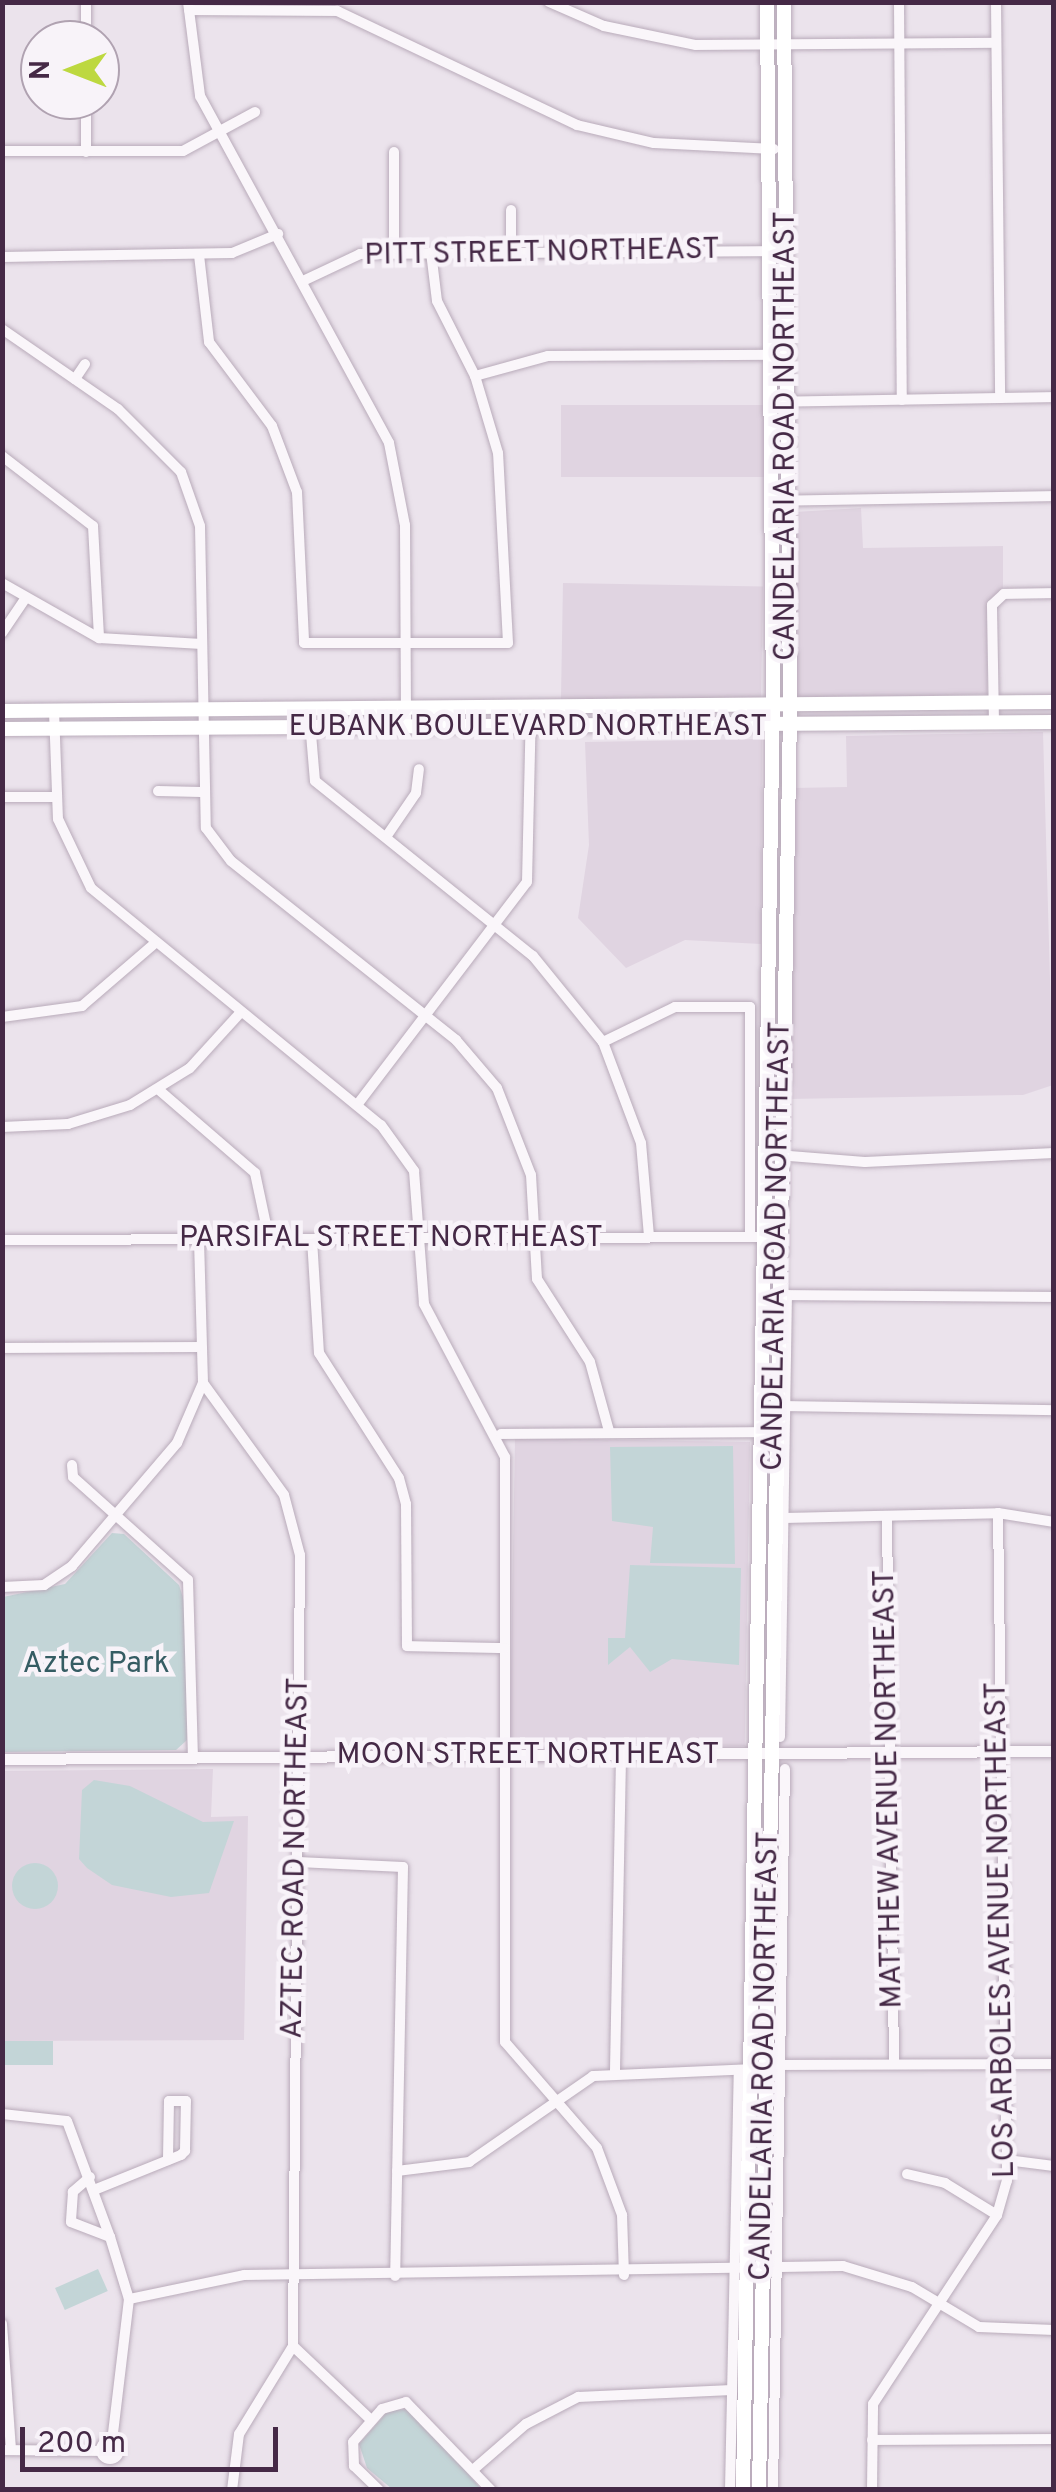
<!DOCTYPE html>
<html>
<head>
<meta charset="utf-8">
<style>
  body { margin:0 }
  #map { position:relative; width:1056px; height:2492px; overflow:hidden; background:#ebe3ec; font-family:Overpass,sans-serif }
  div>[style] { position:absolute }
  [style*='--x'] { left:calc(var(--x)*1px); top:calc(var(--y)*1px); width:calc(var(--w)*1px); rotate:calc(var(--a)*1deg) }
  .built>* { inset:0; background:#e0d4e1; transform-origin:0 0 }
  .green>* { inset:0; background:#c3d5d7; transform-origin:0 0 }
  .round { border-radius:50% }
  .roads { filter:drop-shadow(0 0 2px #b9abba) drop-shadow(0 0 2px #b9abba) }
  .minor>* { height:10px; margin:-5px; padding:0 5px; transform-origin:5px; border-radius:5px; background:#faf6fa }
  .minor>.ring { margin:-5px; padding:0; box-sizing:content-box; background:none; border:10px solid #faf6fa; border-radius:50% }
  .tertiary>* { height:11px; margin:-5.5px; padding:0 5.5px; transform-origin:5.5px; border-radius:5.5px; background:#faf6fa }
  .secondary>* { height:14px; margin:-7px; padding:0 7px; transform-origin:7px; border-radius:7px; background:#fff }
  span { translate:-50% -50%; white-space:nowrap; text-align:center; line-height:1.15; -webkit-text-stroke:9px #f8f3f9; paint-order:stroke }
  .street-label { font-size:30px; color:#452946 }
  .park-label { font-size:30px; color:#355c63 }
  .frame { position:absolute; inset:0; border:5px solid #452946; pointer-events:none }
  .north { position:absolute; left:20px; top:20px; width:100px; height:100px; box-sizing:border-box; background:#f8f3f9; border:2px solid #b0a2b1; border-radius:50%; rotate:270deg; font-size:28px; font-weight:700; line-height:40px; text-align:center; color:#452946 }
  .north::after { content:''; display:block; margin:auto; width:35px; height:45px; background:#bdd840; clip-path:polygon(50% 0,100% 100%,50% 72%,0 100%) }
  .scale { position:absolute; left:20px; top:2427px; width:258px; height:45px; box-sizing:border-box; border:5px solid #452946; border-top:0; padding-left:12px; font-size:30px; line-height:35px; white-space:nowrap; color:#452946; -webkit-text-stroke:8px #f8f3f9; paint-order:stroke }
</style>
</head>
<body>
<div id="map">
  <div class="built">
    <div style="left:561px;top:405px;width:204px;height:72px"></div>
    <div style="clip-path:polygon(861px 508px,863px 548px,1003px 546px,1003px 588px,987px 602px,987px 694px,793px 699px,795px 512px)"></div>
    <div style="left:563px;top:583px;width:200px;height:116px;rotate:1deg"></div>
    <div style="clip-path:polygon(1043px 732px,1053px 1085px,1023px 1095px,788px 1099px,793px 788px,847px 787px,846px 736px)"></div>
    <div style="clip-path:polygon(762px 739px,761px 944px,685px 940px,626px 968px,578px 918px,589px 845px,585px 742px)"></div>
    <div style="left:750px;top:1442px;width:304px;height:235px;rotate:91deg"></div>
    <div style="clip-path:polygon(213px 1769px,211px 1817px,248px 1816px,244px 2040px,3px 2041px,2px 1771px)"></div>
  </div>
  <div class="green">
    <div style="clip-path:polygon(733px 1446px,735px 1564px,650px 1563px,653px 1527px,612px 1521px,610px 1447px)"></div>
    <div style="clip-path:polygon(112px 1533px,124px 1534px,179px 1585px,186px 1607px,187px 1740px,176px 1750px,3px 1752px,3px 1597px,65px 1584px)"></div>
    <div style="clip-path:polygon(630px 1565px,741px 1568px,739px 1665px,672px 1659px,650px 1672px,630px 1647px,608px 1665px,608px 1638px,625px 1638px)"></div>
    <div style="clip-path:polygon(94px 1780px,130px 1786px,203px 1822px,234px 1821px,209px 1893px,171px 1897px,112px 1885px,87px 1868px,79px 1859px,82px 1790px)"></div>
    <div class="round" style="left:12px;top:1863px;width:46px;height:46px"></div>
    <div style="left:5px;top:2041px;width:48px;height:24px"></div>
    <div style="left:98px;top:2269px;width:24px;height:47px;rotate:66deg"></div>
    <div style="clip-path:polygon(406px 2409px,416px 2413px,481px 2489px,392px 2489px,367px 2468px,359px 2444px,388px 2411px)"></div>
  </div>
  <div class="roads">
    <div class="minor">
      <div style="--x:86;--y:2;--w:38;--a:90"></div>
      <div style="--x:188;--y:2;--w:95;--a:82.7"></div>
      <div style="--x:200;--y:96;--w:395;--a:61.4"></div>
      <div style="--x:389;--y:443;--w:84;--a:79"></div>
      <div style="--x:405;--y:525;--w:204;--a:89.7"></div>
      <div style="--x:549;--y:2;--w:60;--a:23.6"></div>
      <div style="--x:604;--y:26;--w:94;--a:11.7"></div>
      <div style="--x:696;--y:45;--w:300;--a:-0.4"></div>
      <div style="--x:899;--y:2;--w:398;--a:89.6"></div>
      <div style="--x:996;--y:2;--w:396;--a:89.4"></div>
      <div style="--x:189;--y:10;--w:148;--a:0.4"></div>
      <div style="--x:337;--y:11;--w:266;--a:25.4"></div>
      <div style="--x:577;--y:125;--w:79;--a:13.2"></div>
      <div style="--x:654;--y:143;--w:120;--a:2.9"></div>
      <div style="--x:86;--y:100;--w:52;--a:90"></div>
      <div style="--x:2;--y:151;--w:181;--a:0"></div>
      <div style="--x:183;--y:151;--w:82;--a:-28.4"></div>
      <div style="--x:394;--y:152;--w:101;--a:90"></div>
      <div style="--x:511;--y:210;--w:42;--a:90"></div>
      <div style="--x:199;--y:255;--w:88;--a:83.4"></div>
      <div style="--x:209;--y:342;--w:105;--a:53.1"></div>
      <div style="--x:272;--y:426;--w:71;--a:69.3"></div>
      <div style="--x:297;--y:492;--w:151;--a:87.3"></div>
      <div style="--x:304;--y:643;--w:204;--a:0"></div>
      <div style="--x:508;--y:643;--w:190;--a:-93"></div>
      <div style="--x:498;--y:453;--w:80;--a:-106.6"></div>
      <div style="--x:475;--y:376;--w:84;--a:-116.9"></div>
      <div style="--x:437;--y:301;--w:49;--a:-97"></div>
      <div style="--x:2;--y:257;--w:230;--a:-1"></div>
      <div style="--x:232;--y:253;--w:50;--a:-22.4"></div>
      <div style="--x:305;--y:280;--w:61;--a:-25.3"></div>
      <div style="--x:360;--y:254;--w:426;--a:-0.4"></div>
      <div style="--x:2;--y:329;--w:141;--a:34.6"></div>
      <div style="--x:118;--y:409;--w:89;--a:45"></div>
      <div style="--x:181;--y:472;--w:57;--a:70.6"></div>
      <div style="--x:200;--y:526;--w:302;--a:88.9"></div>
      <div style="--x:206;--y:828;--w:41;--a:52.9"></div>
      <div style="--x:231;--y:861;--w:288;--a:38.5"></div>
      <div style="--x:456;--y:1040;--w:63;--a:49.5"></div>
      <div style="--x:497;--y:1088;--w:93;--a:68.7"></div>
      <div style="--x:531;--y:1175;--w:104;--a:86.7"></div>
      <div style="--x:537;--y:1279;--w:98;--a:57.4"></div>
      <div style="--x:590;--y:1362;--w:72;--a:74.6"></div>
      <div style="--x:475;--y:376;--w:76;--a:-15.3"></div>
      <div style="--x:548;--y:356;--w:228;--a:-0.3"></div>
      <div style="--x:75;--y:379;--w:18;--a:-56"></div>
      <div style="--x:770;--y:402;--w:284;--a:-1"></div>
      <div style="--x:2;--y:456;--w:115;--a:37.6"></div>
      <div style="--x:93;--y:526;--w:112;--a:86.9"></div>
      <div style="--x:771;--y:501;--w:283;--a:-1"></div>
      <div style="--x:2;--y:583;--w:112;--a:29.6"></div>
      <div style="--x:99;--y:638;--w:103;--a:3.3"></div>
      <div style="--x:2;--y:633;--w:41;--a:-55.9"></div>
      <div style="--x:309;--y:710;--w:71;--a:85.2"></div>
      <div style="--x:315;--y:781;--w:280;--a:38.8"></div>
      <div style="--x:533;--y:956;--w:111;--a:50.9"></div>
      <div style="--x:603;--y:1042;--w:108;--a:69.4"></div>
      <div style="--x:641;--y:1143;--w:94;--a:85.1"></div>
      <div style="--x:54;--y:711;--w:108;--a:87.9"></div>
      <div style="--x:58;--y:819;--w:76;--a:64.4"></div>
      <div style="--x:91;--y:888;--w:375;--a:39.3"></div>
      <div style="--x:381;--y:1125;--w:57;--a:54.3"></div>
      <div style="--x:414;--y:1171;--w:133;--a:85.7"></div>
      <div style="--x:424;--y:1304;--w:173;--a:62.1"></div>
      <div style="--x:505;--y:1457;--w:585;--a:90"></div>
      <div style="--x:505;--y:2042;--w:140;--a:49"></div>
      <div style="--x:597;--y:2148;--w:72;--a:69.5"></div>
      <div style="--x:622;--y:2215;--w:60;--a:88.1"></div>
      <div style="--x:994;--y:722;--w:117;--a:-91"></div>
      <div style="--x:992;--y:605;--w:16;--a:-43"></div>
      <div style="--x:1004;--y:594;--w:50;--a:-1.1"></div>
      <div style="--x:158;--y:791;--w:43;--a:1.3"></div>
      <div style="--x:2;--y:797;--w:52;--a:0"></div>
      <div style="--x:386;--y:837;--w:53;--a:-55.7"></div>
      <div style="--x:416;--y:793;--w:24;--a:-83"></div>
      <div style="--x:2;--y:1017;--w:81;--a:-7.8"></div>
      <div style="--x:82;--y:1006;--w:95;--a:-40.7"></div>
      <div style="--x:603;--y:1042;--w:80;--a:-25.9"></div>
      <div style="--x:675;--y:1007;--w:75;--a:0"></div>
      <div style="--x:750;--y:1007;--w:230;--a:90"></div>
      <div style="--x:159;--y:1090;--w:127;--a:40.8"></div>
      <div style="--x:255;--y:1173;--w:67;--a:78"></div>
      <div style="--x:357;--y:1105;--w:280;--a:-52.7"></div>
      <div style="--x:527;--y:882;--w:173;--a:-88.7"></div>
      <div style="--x:2;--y:1127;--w:66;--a:-2.6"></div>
      <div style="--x:68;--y:1124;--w:65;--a:-17"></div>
      <div style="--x:130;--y:1105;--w:70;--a:-31.7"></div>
      <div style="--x:190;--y:1068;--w:76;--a:-47.7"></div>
      <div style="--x:777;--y:1155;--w:88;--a:4.5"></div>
      <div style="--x:865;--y:1162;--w:189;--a:-2.7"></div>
      <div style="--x:312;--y:1239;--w:114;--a:86.5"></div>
      <div style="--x:319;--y:1353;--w:148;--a:57.4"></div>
      <div style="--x:399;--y:1478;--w:27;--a:75"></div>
      <div style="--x:406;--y:1504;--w:142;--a:89.6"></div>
      <div style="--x:407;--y:1646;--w:98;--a:1.2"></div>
      <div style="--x:2;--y:1240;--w:777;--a:-0.22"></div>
      <div style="--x:199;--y:1240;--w:143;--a:88.4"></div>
      <div style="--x:203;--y:1383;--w:138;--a:54.1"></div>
      <div style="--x:284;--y:1495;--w:62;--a:75.1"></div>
      <div style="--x:300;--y:1555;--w:791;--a:90.51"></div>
      <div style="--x:293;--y:2346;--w:103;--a:121.5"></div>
      <div style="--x:239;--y:2434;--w:56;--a:97.1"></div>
      <div style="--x:780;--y:1295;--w:274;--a:0.4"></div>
      <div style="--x:2;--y:1348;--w:195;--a:-0.3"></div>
      <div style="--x:786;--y:1406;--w:268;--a:0.9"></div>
      <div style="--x:501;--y:1434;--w:273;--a:-0.4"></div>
      <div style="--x:72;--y:1465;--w:12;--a:85"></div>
      <div style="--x:73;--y:1477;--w:154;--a:41.8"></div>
      <div style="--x:188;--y:1580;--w:178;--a:88.4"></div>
      <div style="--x:887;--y:1516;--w:547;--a:89.27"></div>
      <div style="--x:784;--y:1518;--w:214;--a:-1.3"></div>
      <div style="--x:998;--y:1513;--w:57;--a:9.1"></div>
      <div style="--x:2;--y:1587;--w:42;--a:-2.7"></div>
      <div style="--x:44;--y:1585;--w:34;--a:-34"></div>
      <div style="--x:72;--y:1566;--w:162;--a:-49.5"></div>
      <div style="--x:177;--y:1443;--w:65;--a:-66.6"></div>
      <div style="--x:780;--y:1737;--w:442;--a:-89.1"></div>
      <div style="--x:298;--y:1862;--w:105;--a:2.7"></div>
      <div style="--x:403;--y:1867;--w:409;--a:91.1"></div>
      <div style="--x:777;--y:2065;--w:277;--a:-0.2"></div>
      <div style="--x:615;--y:2070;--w:314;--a:-88.9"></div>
      <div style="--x:2;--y:2114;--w:65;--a:6.1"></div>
      <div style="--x:67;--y:2121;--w:124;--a:69.7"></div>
      <div style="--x:110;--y:2237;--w:65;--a:73"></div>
      <div style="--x:129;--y:2299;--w:143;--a:96.8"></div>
      <div style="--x:1007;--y:2160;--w:47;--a:7.3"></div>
      <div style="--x:397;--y:2171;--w:73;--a:-7.1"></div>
      <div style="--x:469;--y:2162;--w:151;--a:-34.7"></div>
      <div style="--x:593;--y:2076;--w:162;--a:-2.5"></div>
      <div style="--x:907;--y:2174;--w:39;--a:13"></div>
      <div style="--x:945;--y:2183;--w:61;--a:31.6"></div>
      <div style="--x:90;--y:2177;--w:23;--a:139"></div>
      <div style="--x:73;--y:2192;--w:30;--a:94"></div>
      <div style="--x:71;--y:2222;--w:42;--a:21"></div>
      <div style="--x:94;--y:2190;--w:94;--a:-21.9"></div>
      <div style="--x:181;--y:2155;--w:6;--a:-45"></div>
      <div style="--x:185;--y:2151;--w:50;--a:-88.9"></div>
      <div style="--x:186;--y:2101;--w:17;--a:180"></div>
      <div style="--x:169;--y:2101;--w:59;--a:91"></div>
      <div style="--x:129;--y:2299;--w:117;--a:-11.8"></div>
      <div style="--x:244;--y:2275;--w:599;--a:-0.86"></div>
      <div style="--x:843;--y:2266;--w:72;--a:16.9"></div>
      <div style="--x:912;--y:2287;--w:78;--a:30.8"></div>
      <div style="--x:979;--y:2327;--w:75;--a:2.3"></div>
      <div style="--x:2;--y:2324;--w:126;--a:85.9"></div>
      <div style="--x:293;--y:2346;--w:106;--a:43.5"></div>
      <div style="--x:872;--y:2440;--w:182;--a:-0.3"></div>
      <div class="ring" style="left:101px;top:2441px;width:8px;height:8px"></div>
      <div style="--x:2;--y:2450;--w:99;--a:0.6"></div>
      <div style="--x:474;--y:2469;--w:69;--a:-40.9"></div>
      <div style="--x:526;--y:2424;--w:59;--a:-27.4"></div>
      <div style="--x:578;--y:2397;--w:154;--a:-2.6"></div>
      <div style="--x:379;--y:2490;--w:35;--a:-136"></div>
      <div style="--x:354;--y:2466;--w:24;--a:-92"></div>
      <div style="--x:353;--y:2442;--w:44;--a:-48.7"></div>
      <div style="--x:382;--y:2409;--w:25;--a:-16"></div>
      <div style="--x:406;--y:2402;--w:122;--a:46"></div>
      <div style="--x:730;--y:2490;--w:419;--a:-88.8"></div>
      <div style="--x:773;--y:2490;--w:721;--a:-89.05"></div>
      <div style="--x:872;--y:2490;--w:86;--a:-89.3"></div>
      <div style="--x:873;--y:2404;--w:226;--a:-56.7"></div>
      <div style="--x:997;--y:2215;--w:35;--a:-74"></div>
      <div style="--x:1007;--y:2181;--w:668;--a:-90.77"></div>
    </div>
    <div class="tertiary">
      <div style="--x:2;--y:1759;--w:1052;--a:-0.44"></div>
    </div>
    <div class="secondary">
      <div style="--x:2;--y:711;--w:1052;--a:-0.49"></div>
      <div style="--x:2;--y:729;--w:1052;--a:-0.38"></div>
      <div style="--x:743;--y:2490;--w:1783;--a:-89.04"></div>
      <div style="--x:773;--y:707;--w:705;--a:-90.49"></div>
      <div style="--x:759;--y:2490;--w:1784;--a:-89"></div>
      <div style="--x:790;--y:706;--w:704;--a:-90.49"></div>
    </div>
  </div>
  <div class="street-label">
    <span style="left:542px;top:254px;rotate:-1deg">PITT STREET NORTHEAST</span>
    <span style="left:787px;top:436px;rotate:-90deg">CANDELARIA ROAD NORTHEAST</span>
    <span style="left:528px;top:728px">EUBANK BOULEVARD NORTHEAST</span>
    <span style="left:391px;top:1239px">PARSIFAL STREET NORTHEAST</span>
    <span style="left:778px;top:1246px;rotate:-89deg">CANDELARIA ROAD NORTHEAST</span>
    <span style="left:528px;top:1756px">MOON STREET NORTHEAST</span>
    <span style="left:890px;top:1789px;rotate:-91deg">MATTHEW AVENUE NORTHEAST</span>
    <span style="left:297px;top:1858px;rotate:-89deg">AZTEC ROAD NORTHEAST</span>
    <span style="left:1002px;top:1930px;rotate:-91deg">LOS ARBOLES AVENUE NORTHEAST</span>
    <span style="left:766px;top:2056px;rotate:-89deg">CANDELARIA ROAD NORTHEAST</span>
  </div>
  <div class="park-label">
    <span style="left:96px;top:1665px">Aztec Park</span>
  </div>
  <div class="frame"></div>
  <div class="north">N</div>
  <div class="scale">200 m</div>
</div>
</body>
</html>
